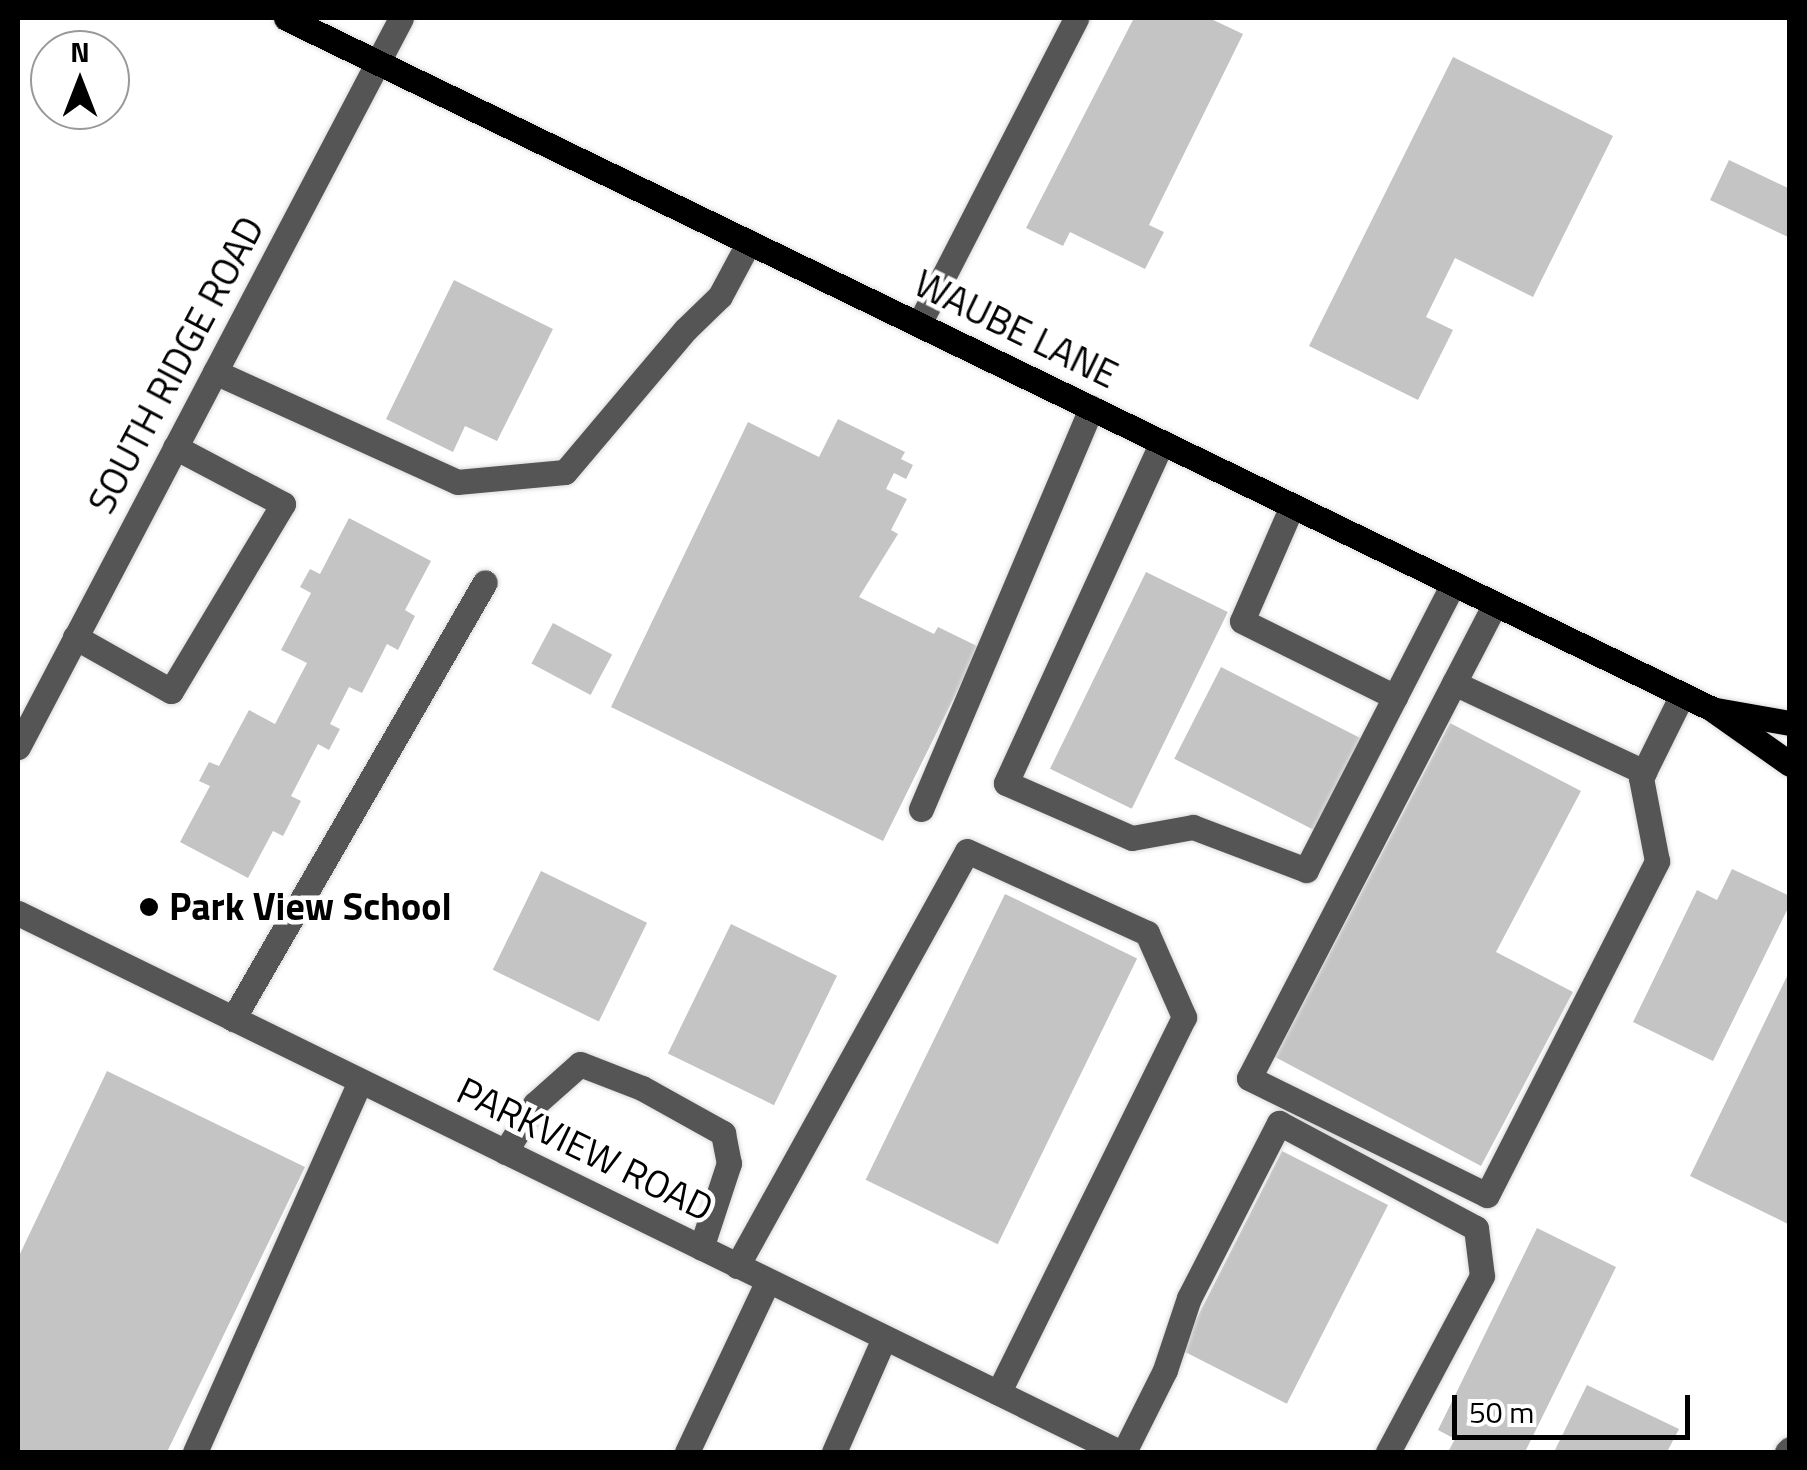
<!DOCTYPE html>
<html>
<head>
<meta charset="utf-8">
<style>
  body { margin:0 }
  #map { position:relative; width:1807px; height:1470px; overflow:hidden; background:#fff; font-family:"Titillium Web",sans-serif }
  div>[style] { position:absolute }
  [style*='--x'] { left:calc(var(--x)*1px); top:calc(var(--y)*1px); width:calc(var(--w)*1px); rotate:calc(var(--a)*1deg) }
  .building>* { inset:0; background:#c4c4c4; transform-origin:0 0 }
  .roads { filter:drop-shadow(0 0 2px #dbdbdb) drop-shadow(0 0 2px #dbdbdb) }
  .minor>* { height:25px; margin:-12.5px; padding:0 12.5px; transform-origin:12.5px; border-radius:12.5px; background:#555 }
  .major>* { height:25px; margin:-12.5px; padding:0 12.5px; transform-origin:12.5px; border-radius:12.5px; background:#000 }
  .dots>* { width:28px; height:28px; translate:-50% -50%; box-sizing:border-box; border:5px solid #fff; border-radius:50% }
  span { translate:-50% -50%; white-space:nowrap; text-align:center; line-height:1.15; -webkit-text-stroke:9px #fff; paint-order:stroke }
  .street-label { font-size:38px; color:#000 }
  .poi-label { font-size:38px; color:#000; font-weight:700 }
  .left { translate:0 -50%; text-align:left }
  .frame { position:absolute; inset:0; border:20px solid #000; pointer-events:none }
  .north { position:absolute; left:30px; top:30px; width:100px; height:100px; box-sizing:border-box; background:#fff; border:2px solid #999; border-radius:50%; rotate:0deg; font-size:28px; font-weight:700; line-height:40px; text-align:center; color:#000 }
  .north::after { content:''; display:block; margin:auto; width:35px; height:45px; background:#000; clip-path:polygon(50% 0,100% 100%,50% 72%,0 100%) }
  .scale { position:absolute; left:1452px; top:1395px; width:238px; height:45px; box-sizing:border-box; border:5px solid #000; border-top:0; padding-left:12px; font-size:30px; line-height:35px; white-space:nowrap; color:#000; -webkit-text-stroke:8px #fff; paint-order:stroke }
</style>
</head>
<body>
<div id="map">
  <div class="building">
    <div style="clip-path:polygon(1134px 18px,1209px 18px,1243px 34px,1149px 225px,1164px 232px,1145px 269px,1070px 232px,1063px 246px,1026px 228px)"></div>
    <div style="clip-path:polygon(1453px 57px,1613px 136px,1533px 297px,1455px 258px,1426px 317px,1453px 330px,1418px 400px,1309px 346px)"></div>
    <div style="clip-path:polygon(1729px 160px,1790px 189px,1790px 238px,1710px 200px)"></div>
    <div style="clip-path:polygon(454px 280px,553px 329px,497px 441px,465px 426px,453px 452px,386px 419px)"></div>
    <div style="clip-path:polygon(838px 419px,905px 452px,901px 459px,913px 465px,906px 479px,894px 473px,886px 489px,907px 499px,891px 530px,898px 534px,859px 597px,934px 634px,938px 627px,979px 647px,883px 841px,611px 707px,748px 422px,819px 457px)"></div>
    <div style="clip-path:polygon(349px 518px,431px 561px,405px 610px,415px 616px,398px 650px,387px 644px,362px 693px,349px 687px,330px 724px,340px 729px,329px 750px,318px 744px,291px 796px,301px 801px,283px 836px,273px 831px,248px 878px,180px 842px,210px 786px,199px 781px,209px 762px,219px 766px,249px 710px,275px 724px,307px 663px,281px 650px,311px 593px,300px 587px,310px 569px,320px 574px)"></div>
    <div style="left:1146px;top:572px;width:91px;height:219px;rotate:26deg"></div>
    <div style="left:553px;top:623px;width:67px;height:46px;rotate:28deg"></div>
    <div style="left:1221px;top:667px;width:165px;height:103px;rotate:27deg"></div>
    <div style="clip-path:polygon(1450px 723px,1581px 791px,1496px 952px,1573px 992px,1481px 1166px,1275px 1057px)"></div>
    <div style="clip-path:polygon(1732px 869px,1790px 896px,1790px 904px,1713px 1061px,1633px 1022px,1697px 890px,1717px 900px)"></div>
    <div style="left:541px;top:871px;width:118px;height:110px;rotate:26deg"></div>
    <div style="left:1005px;top:894px;width:147px;height:318px;rotate:26deg"></div>
    <div style="left:731px;top:924px;width:118px;height:144px;rotate:26deg"></div>
    <div style="clip-path:polygon(1790px 970px,1790px 1225px,1690px 1176px)"></div>
    <div style="clip-path:polygon(107px 1071px,305px 1167px,167px 1452px,18px 1452px,18px 1258px)"></div>
    <div style="left:1282px;top:1151px;width:119px;height:223px;rotate:27deg"></div>
    <div style="clip-path:polygon(1537px 1228px,1616px 1267px,1525px 1452px,1448px 1452px,1455px 1439px,1438px 1430px)"></div>
    <div style="clip-path:polygon(1587px 1385px,1679px 1429px,1667px 1452px,1554px 1452px)"></div>
  </div>
  <div class="roads">
    <div class="minor">
      <div style="--x:919;--y:324;--w:344;--a:-62.8"></div>
      <div style="--x:215;--y:372;--w:266;--a:24.4"></div>
      <div style="--x:457;--y:482;--w:108;--a:-5.3"></div>
      <div style="--x:565;--y:472;--w:187;--a:-49.8"></div>
      <div style="--x:686;--y:329;--w:47;--a:-44.1"></div>
      <div style="--x:720;--y:296;--w:61;--a:-61.8"></div>
      <div style="--x:1162;--y:442;--w:375;--a:114.6"></div>
      <div style="--x:1006;--y:783;--w:137;--a:23.6"></div>
      <div style="--x:1132;--y:838;--w:62;--a:-10.2"></div>
      <div style="--x:1193;--y:827;--w:121;--a:20.8"></div>
      <div style="--x:1306;--y:870;--w:322;--a:-62.8"></div>
      <div style="--x:1292;--y:506;--w:125;--a:113.5"></div>
      <div style="--x:1242;--y:621;--w:171;--a:26.4"></div>
      <div style="--x:1495;--y:604;--w:534;--a:117.43"></div>
      <div style="--x:1249;--y:1078;--w:265;--a:26.2"></div>
      <div style="--x:1487;--y:1195;--w:375;--a:-63"></div>
      <div style="--x:1657;--y:861;--w:85;--a:-100.9"></div>
      <div style="--x:1641;--y:778;--w:93;--a:-63.7"></div>
      <div style="--x:75;--y:637;--w:110;--a:29.4"></div>
      <div style="--x:171;--y:691;--w:218;--a:-59.1"></div>
      <div style="--x:283;--y:504;--w:122;--a:-152.2"></div>
      <div style="--x:1454;--y:683;--w:210;--a:25.1"></div>
      <div style="--x:18;--y:747;--w:823;--a:-62.28"></div>
      <div style="--x:921;--y:809;--w:436;--a:-67"></div>
      <div style="--x:18;--y:913;--w:1226;--a:26.08"></div>
      <div style="--x:233;--y:1019;--w:504;--a:-60.03"></div>
      <div style="--x:505;--y:1152;--w:57;--a:-58"></div>
      <div style="--x:535;--y:1104;--w:60;--a:-41.6"></div>
      <div style="--x:580;--y:1064;--w:66;--a:21.2"></div>
      <div style="--x:642;--y:1088;--w:93;--a:29.1"></div>
      <div style="--x:723;--y:1133;--w:31;--a:79"></div>
      <div style="--x:729;--y:1163;--w:89;--a:108.2"></div>
      <div style="--x:737;--y:1266;--w:474;--a:-61"></div>
      <div style="--x:967;--y:851;--w:198;--a:24.5"></div>
      <div style="--x:1147;--y:933;--w:92;--a:66.2"></div>
      <div style="--x:1184;--y:1017;--w:419;--a:116.3"></div>
      <div style="--x:195;--y:1452;--w:406;--a:-66"></div>
      <div style="--x:687;--y:1452;--w:189;--a:-64.7"></div>
      <div style="--x:834;--y:1452;--w:124;--a:-66.3"></div>
      <div style="--x:1124;--y:1452;--w:92;--a:-63.4"></div>
      <div style="--x:1165;--y:1370;--w:76;--a:-71.6"></div>
      <div style="--x:1189;--y:1298;--w:197;--a:-62.8"></div>
      <div style="--x:1279;--y:1123;--w:223;--a:28.1"></div>
      <div style="--x:1476;--y:1228;--w:48;--a:82.9"></div>
      <div style="--x:1482;--y:1276;--w:200;--a:118.1"></div>
      <div style="--x:1787;--y:1452;--w:4;--a:-45"></div>
    </div>
    <div class="major">
      <div style="--x:286;--y:18;--w:1585;--a:25.85"></div>
      <div style="--x:1712;--y:709;--w:95;--a:35.2"></div>
      <div style="--x:1716;--y:710;--w:75;--a:10"></div>
    </div>
  </div>
  <div class="dots">
    <div style="left:149px;top:907px;background:#000"></div>
  </div>
  <div class="street-label">
    <span style="left:1016px;top:329px;rotate:26deg">WAUBE LANE</span>
    <span style="left:176px;top:365px;rotate:-62deg">SOUTH RIDGE ROAD</span>
    <span style="left:585px;top:1149px;rotate:26deg">PARKVIEW ROAD</span>
  </div>
  <div class="poi-label">
    <span class="left" style="left:169px;top:907px">Park View School</span>
  </div>
  <div class="frame"></div>
  <div class="north">N</div>
  <div class="scale">50 m</div>
</div>
</body>
</html>
